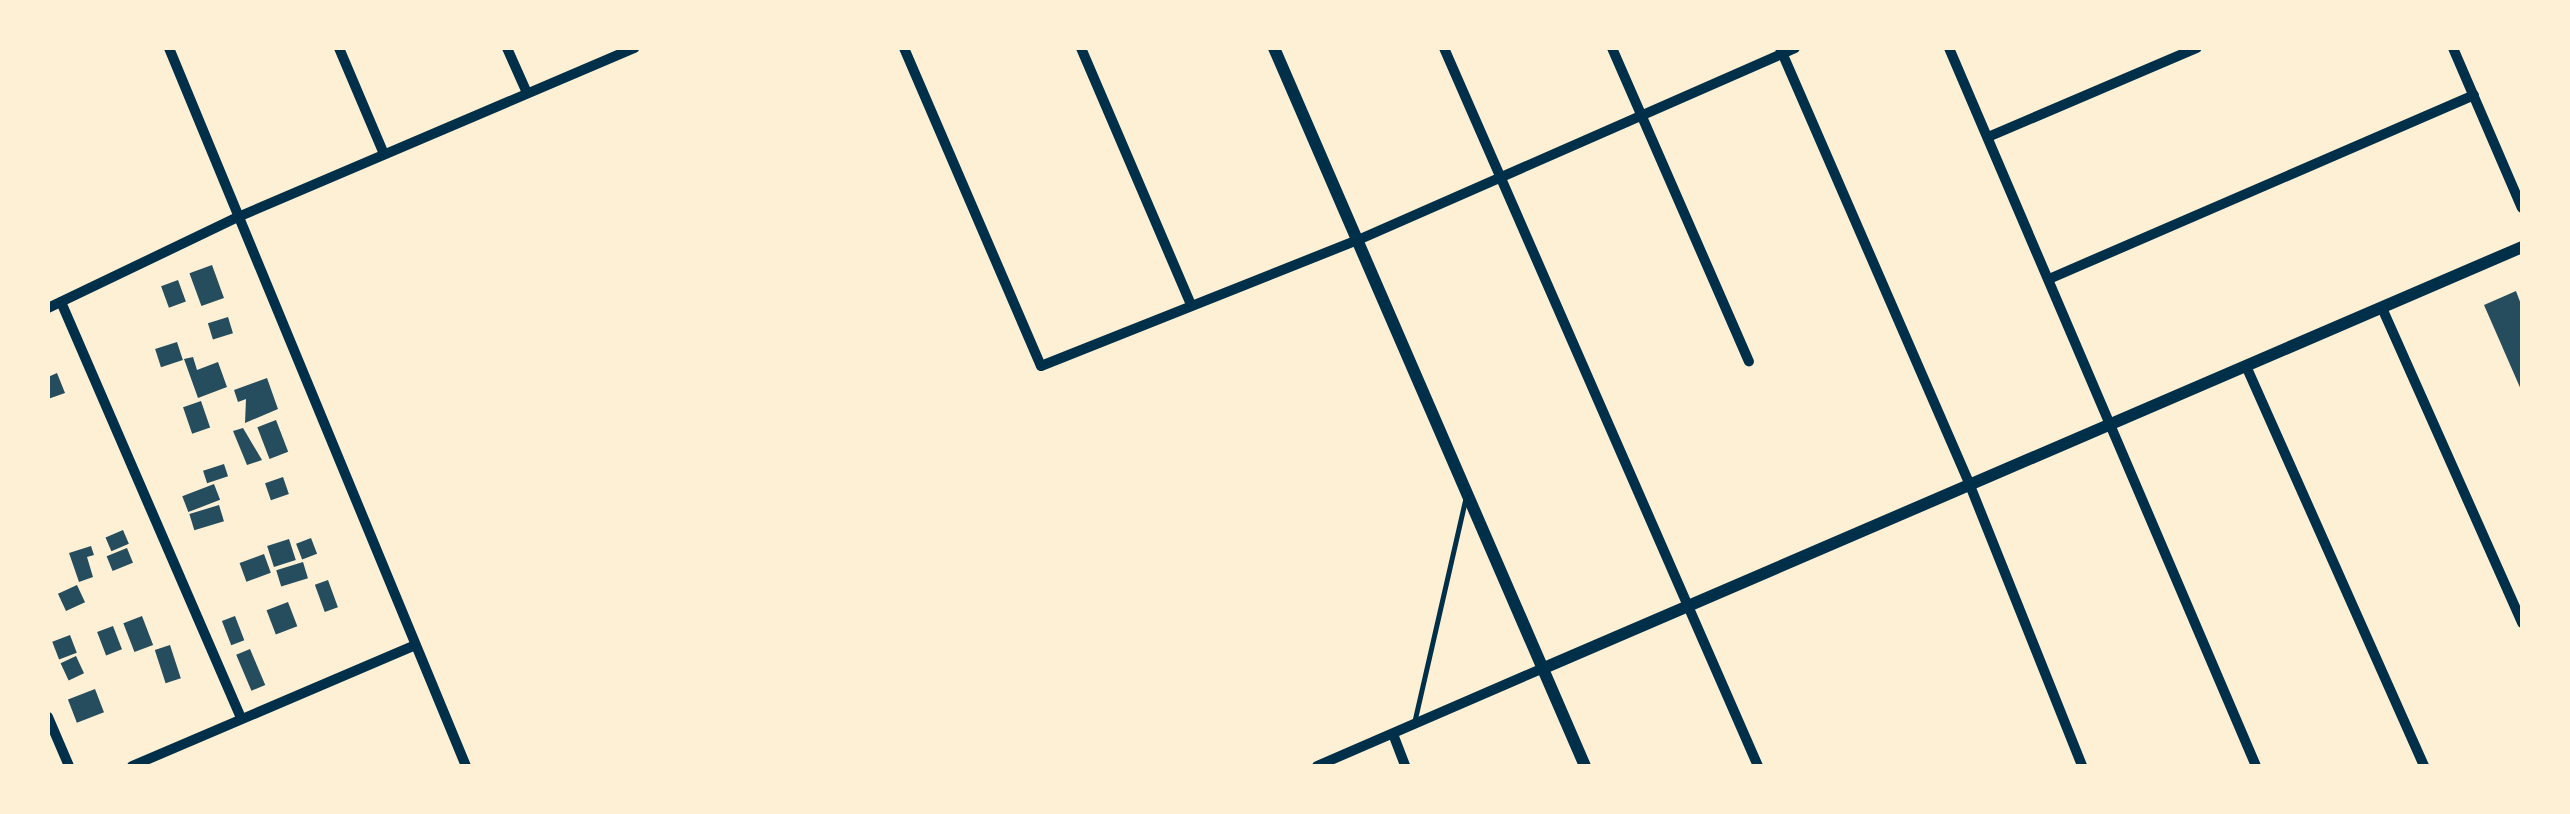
<!DOCTYPE html>
<html>
<head>
<meta charset="utf-8">
<style>
  body { margin:0 }
  #map { position:relative; width:2570px; height:814px; overflow:hidden; background:#fdf0d5; font-family:Ubuntu,sans-serif }
  div>[style] { position:absolute }
  [style*='--x'] { left:calc(var(--x)*1px); top:calc(var(--y)*1px); width:calc(var(--w)*1px); rotate:calc(var(--a)*1deg) }
  .building>* { inset:0; background:#264d5e; transform-origin:0 0 }
  .service>* { height:5px; margin:-2.5px; padding:0 2.5px; transform-origin:2.5px; border-radius:2.5px; background:#003049 }
  .minor>* { height:10px; margin:-5px; padding:0 5px; transform-origin:5px; border-radius:5px; background:#003049 }
  .tertiary>* { height:12px; margin:-6px; padding:0 6px; transform-origin:6px; border-radius:6px; background:#003049 }
  span { translate:-50% -50%; white-space:nowrap; text-align:center; line-height:1.15; -webkit-text-stroke:8px #fdf0d5; paint-order:stroke }
  .frame { position:absolute; inset:0; border:50px solid #fdf0d5; pointer-events:none }
</style>
</head>
<body>
<div id="map">
  <div class="building">
    <div style="left:212px;top:265px;width:35px;height:24px;rotate:70deg"></div>
    <div style="left:178px;top:280px;width:23px;height:18px;rotate:70deg"></div>
    <div style="clip-path:polygon(2516px 291px,2522px 307px,2522px 392px,2484px 305px)"></div>
    <div style="left:228px;top:317px;width:17px;height:21px;rotate:73deg"></div>
    <div style="left:177px;top:342px;width:19px;height:23px;rotate:72deg"></div>
    <div style="clip-path:polygon(193px 357px,197px 370px,218px 362px,227px 387px,198px 398px,184px 359px)"></div>
    <div style="clip-path:polygon(57px 373px,65px 393px,48px 399px,48px 377px)"></div>
    <div style="clip-path:polygon(267px 378px,278px 409px,245px 423px,246px 399px,238px 402px,234px 390px)"></div>
    <div style="left:201px;top:401px;width:28px;height:19px;rotate:71deg"></div>
    <div style="left:276px;top:420px;width:34px;height:20px;rotate:69deg"></div>
    <div style="clip-path:polygon(243px 428px,262px 460px,247px 465px,233px 431px)"></div>
    <div style="left:224px;top:464px;width:13px;height:22px;rotate:72deg"></div>
    <div style="left:283px;top:477px;width:18px;height:19px;rotate:71deg"></div>
    <div style="left:214px;top:484px;width:17px;height:34px;rotate:69deg"></div>
    <div style="left:219px;top:505px;width:17px;height:31px;rotate:73deg"></div>
    <div style="left:123px;top:530px;width:15px;height:19px;rotate:67deg"></div>
    <div style="left:311px;top:538px;width:17px;height:16px;rotate:69deg"></div>
    <div style="left:289px;top:539px;width:22px;height:23px;rotate:72deg"></div>
    <div style="clip-path:polygon(91px 546px,94px 555px,87px 557px,93px 577px,79px 582px,69px 553px)"></div>
    <div style="left:127px;top:548px;width:16px;height:22px;rotate:68deg"></div>
    <div style="left:264px;top:554px;width:20px;height:26px;rotate:70deg"></div>
    <div style="left:303px;top:562px;width:17px;height:28px;rotate:73deg"></div>
    <div style="left:328px;top:580px;width:29px;height:14px;rotate:70deg"></div>
    <div style="left:77px;top:585px;width:19px;height:21px;rotate:65deg"></div>
    <div style="left:288px;top:602px;width:26px;height:23px;rotate:69deg"></div>
    <div style="left:142px;top:616px;width:31px;height:20px;rotate:69deg"></div>
    <div style="left:235px;top:616px;width:26px;height:14px;rotate:69deg"></div>
    <div style="left:113px;top:626px;width:25px;height:17px;rotate:69deg"></div>
    <div style="left:70px;top:635px;width:19px;height:19px;rotate:69deg"></div>
    <div style="left:170px;top:645px;width:35px;height:16px;rotate:72deg"></div>
    <div style="left:250px;top:649px;width:39px;height:15px;rotate:67deg"></div>
    <div style="left:76px;top:656px;width:19px;height:17px;rotate:65deg"></div>
    <div style="left:95px;top:689px;width:25px;height:29px;rotate:69deg"></div>
  </div>
  <div class="service">
    <div style="--x:1414;--y:723;--w:229;--a:-77.1"></div>
  </div>
  <div class="minor">
    <div style="--x:169;--y:48;--w:777;--a:67.53"></div>
    <div style="--x:339;--y:48;--w:115;--a:67"></div>
    <div style="--x:507;--y:48;--w:49;--a:66"></div>
    <div style="--x:904;--y:48;--w:346;--a:66.7"></div>
    <div style="--x:1041;--y:366;--w:341;--a:-21.7"></div>
    <div style="--x:1358;--y:240;--w:477;--a:-23.7"></div>
    <div style="--x:1081;--y:48;--w:280;--a:66.8"></div>
    <div style="--x:1444;--y:48;--w:784;--a:66.38"></div>
    <div style="--x:1612;--y:48;--w:342;--a:66.4"></div>
    <div style="--x:1780;--y:48;--w:474;--a:66.5"></div>
    <div style="--x:1969;--y:483;--w:305;--a:68.2"></div>
    <div style="--x:1949;--y:48;--w:781;--a:66.85"></div>
    <div style="--x:2453;--y:48;--w:174;--a:66.7"></div>
    <div style="--x:1988;--y:137;--w:227;--a:-23.1"></div>
    <div style="--x:2049;--y:279;--w:463;--a:-23.4"></div>
    <div style="--x:61;--y:302;--w:452;--a:66.6"></div>
    <div style="--x:48;--y:308;--w:211;--a:-25.6"></div>
    <div style="--x:238;--y:217;--w:431;--a:-23.1"></div>
    <div style="--x:2382;--y:308;--w:345;--a:66"></div>
    <div style="--x:2246;--y:366;--w:438;--a:66"></div>
    <div style="--x:48;--y:717;--w:53;--a:66.8"></div>
    <div style="--x:1393;--y:734;--w:34;--a:69"></div>
    <div style="--x:132;--y:766;--w:306;--a:-23.1"></div>
    <div style="--x:1317;--y:766;--w:247;--a:-23.4"></div>
  </div>
  <div class="tertiary">
    <div style="--x:1274;--y:48;--w:782;--a:66.58"></div>
    <div style="--x:1544;--y:668;--w:1065;--a:-23.29"></div>
  </div>
  <div class="frame"></div>
</div>
</body>
</html>
